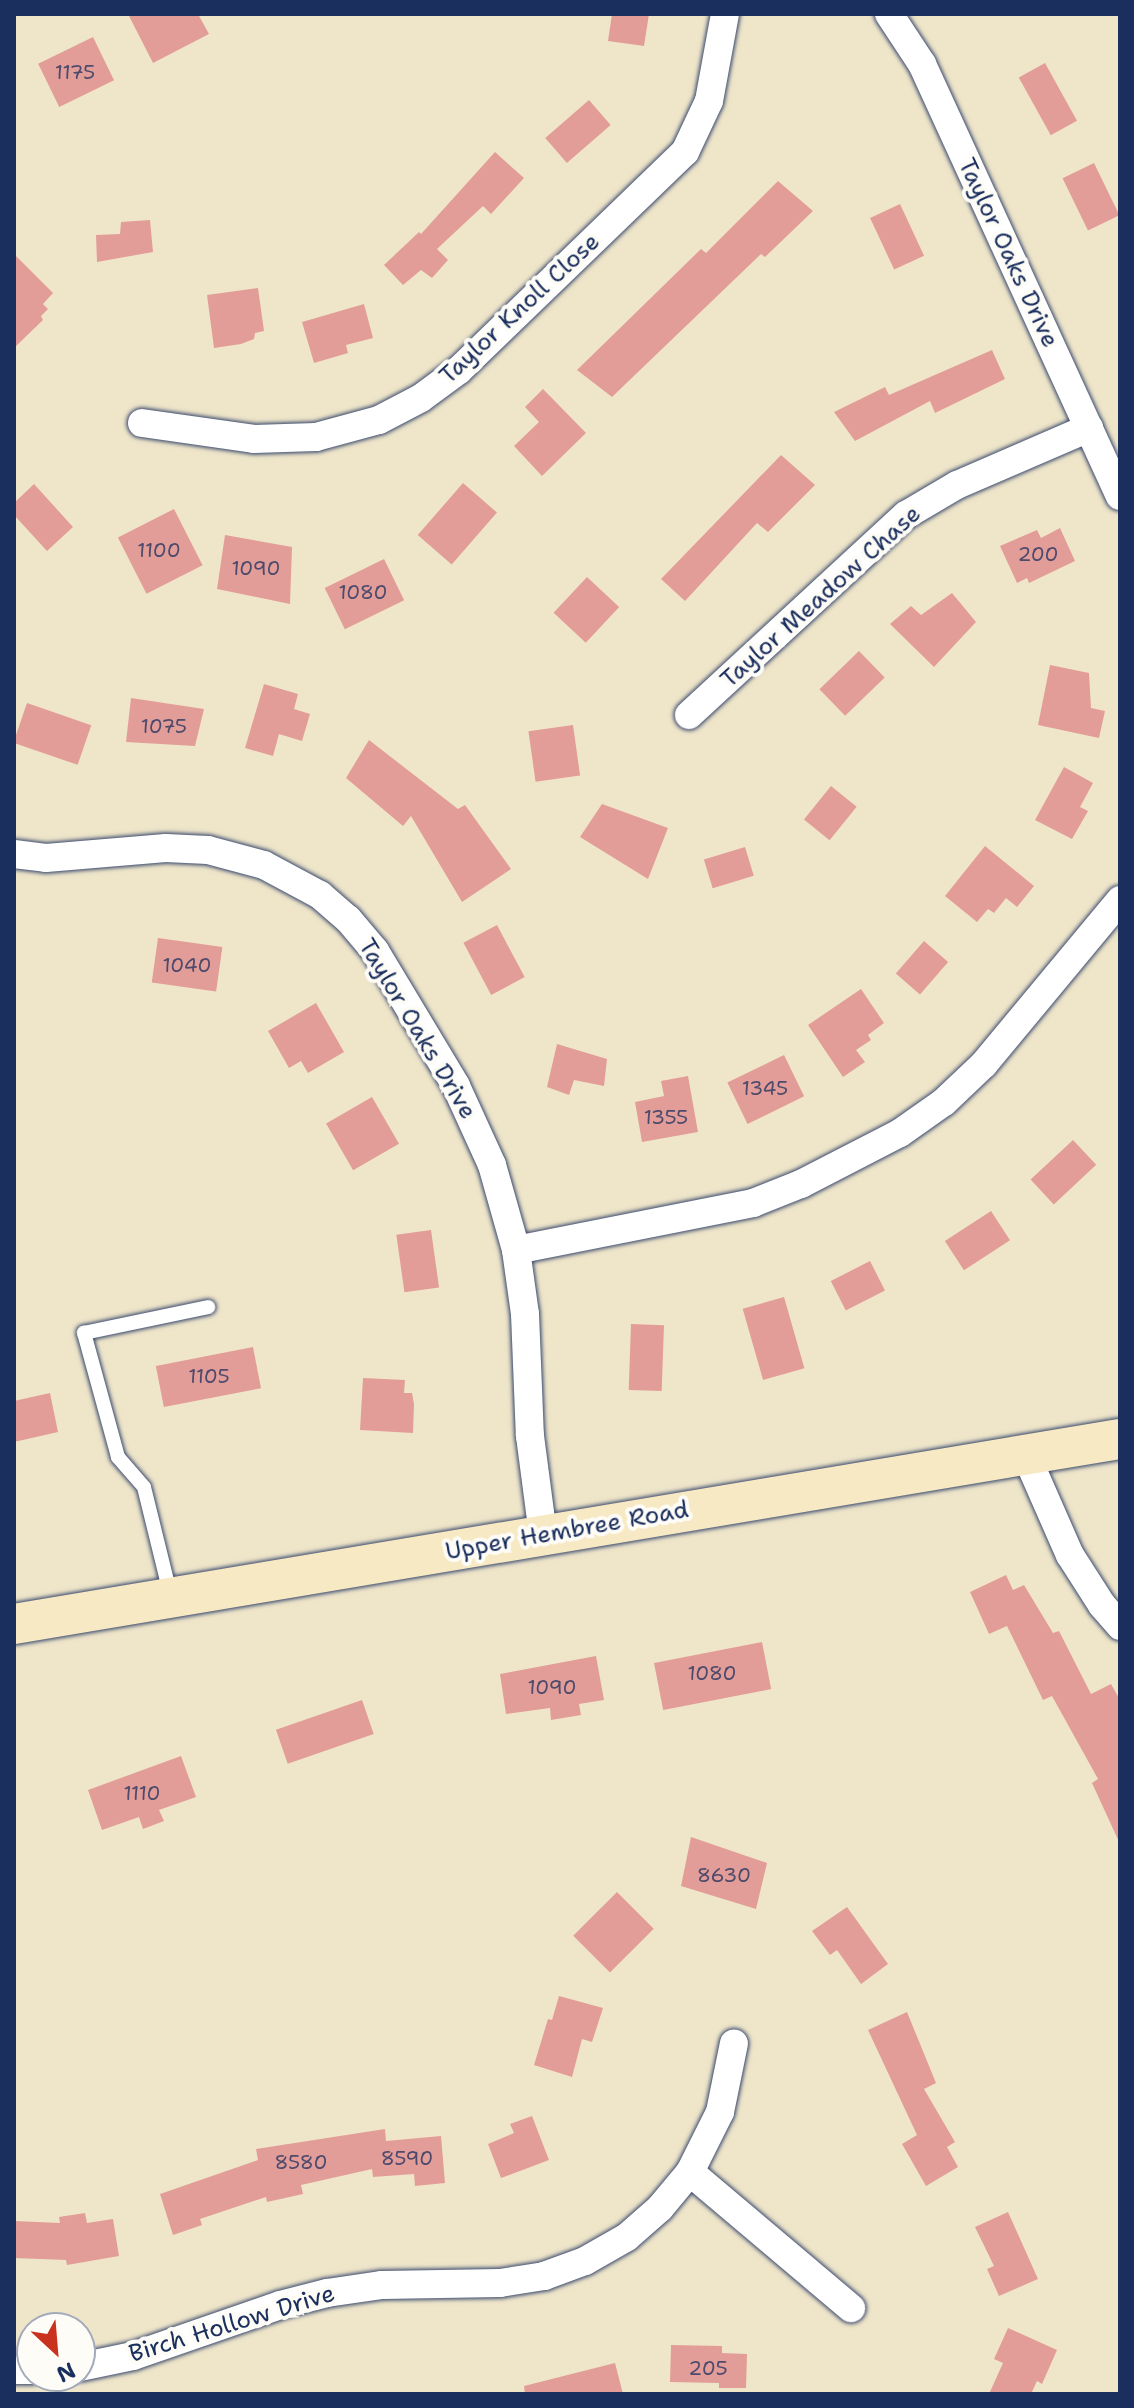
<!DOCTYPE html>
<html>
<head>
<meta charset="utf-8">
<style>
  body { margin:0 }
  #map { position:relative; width:1134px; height:2408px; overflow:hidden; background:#efe6ca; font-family:"Shantell Sans",sans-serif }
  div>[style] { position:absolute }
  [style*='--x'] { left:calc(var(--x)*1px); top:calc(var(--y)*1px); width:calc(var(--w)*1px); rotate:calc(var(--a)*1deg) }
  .building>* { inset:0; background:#e39d98; transform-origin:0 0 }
  .roads { filter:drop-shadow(0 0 2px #3b4a6e) drop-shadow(0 0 2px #3b4a6e) }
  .lane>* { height:14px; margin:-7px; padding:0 7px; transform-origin:7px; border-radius:7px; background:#fff }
  .street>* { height:28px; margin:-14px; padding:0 14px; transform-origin:14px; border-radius:14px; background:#fff }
  .secondary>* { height:40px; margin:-20px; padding:0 20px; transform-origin:20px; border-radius:20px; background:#f7e9c3 }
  span { translate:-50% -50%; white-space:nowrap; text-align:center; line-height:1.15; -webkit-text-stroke:8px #fdfcf7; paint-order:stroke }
  .number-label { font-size:20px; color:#4d4a6c }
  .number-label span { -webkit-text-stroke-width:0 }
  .street-label { font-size:24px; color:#1b2f5e }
  .frame { position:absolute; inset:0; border:16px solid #1b2f5e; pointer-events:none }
  .north { position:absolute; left:16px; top:2312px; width:80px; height:80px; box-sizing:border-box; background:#fdfcf7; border:2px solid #a3aaba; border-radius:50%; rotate:154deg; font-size:22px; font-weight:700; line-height:32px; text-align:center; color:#1b2f5e }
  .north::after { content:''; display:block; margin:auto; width:28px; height:36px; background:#c8321e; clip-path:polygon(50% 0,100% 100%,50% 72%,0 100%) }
</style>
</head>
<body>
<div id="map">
  <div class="building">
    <div style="clip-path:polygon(128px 14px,198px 14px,209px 34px,153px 63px)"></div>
    <div style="clip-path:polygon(612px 14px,649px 14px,644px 46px,608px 41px)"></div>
    <div style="left:93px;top:37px;width:48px;height:61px;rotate:64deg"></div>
    <div style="left:1045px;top:63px;width:66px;height:30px;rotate:61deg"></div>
    <div style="left:589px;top:100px;width:33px;height:58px;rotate:49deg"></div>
    <div style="clip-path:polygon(495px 152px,524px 178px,491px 214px,483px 206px,437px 249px,448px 260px,432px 278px,421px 270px,403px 285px,384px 265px,419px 232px,421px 234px)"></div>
    <div style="left:1094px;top:163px;width:58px;height:35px;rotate:64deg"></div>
    <div style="clip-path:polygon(778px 181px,813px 211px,765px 257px,761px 254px,612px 397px,577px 370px,701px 249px,706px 253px)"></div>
    <div style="left:900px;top:204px;width:57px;height:33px;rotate:65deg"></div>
    <div style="clip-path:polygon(150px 220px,153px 252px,97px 262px,96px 235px,120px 234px,121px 222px)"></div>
    <div style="clip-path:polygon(14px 254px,53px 293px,43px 304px,48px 309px,41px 316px,43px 320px,14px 348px)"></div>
    <div style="clip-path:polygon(258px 288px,264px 331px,255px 333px,254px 339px,241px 344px,214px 348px,207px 295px)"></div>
    <div style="clip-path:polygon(364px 304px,373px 338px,346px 345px,348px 353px,314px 363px,302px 322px)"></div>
    <div style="clip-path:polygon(992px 350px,1005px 379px,935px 413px,930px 401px,855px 441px,834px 412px,885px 387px,889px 395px)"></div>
    <div style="clip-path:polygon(543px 389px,586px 433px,542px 476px,514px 446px,539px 422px,525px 407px)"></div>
    <div style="clip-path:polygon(781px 455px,815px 485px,768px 532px,757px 523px,685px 601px,661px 579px)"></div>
    <div style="left:463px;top:483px;width:45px;height:69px;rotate:41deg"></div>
    <div style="clip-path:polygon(34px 484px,73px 527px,47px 551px,14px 515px,14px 503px)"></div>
    <div style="left:174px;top:509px;width:63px;height:63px;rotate:63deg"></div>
    <div style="clip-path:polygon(1060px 528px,1075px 561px,1029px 583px,1027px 578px,1017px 583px,1000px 546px,1037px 530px,1041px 538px)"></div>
    <div style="clip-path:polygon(225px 535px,292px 547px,290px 604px,217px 589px)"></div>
    <div style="left:384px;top:559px;width:46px;height:66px;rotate:64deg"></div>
    <div style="left:587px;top:577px;width:44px;height:49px;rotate:43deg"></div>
    <div style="clip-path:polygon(952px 593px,976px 622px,934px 667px,890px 624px,911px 606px,921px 615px)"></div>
    <div style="left:859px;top:651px;width:37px;height:55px;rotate:46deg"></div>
    <div style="clip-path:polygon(1050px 665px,1089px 673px,1091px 708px,1105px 711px,1099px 738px,1038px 725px)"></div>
    <div style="clip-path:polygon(264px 684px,298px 694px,294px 709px,310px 714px,302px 741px,279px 734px,273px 756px,245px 748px)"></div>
    <div style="clip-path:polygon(131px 698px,204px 709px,195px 746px,126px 742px)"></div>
    <div style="left:27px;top:703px;width:68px;height:42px;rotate:19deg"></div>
    <div style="left:573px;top:725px;width:51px;height:45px;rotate:82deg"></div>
    <div style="clip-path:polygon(369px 740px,458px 809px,465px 805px,511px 869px,462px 902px,411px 816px,403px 826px,346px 778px)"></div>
    <div style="clip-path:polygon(1064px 767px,1093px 783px,1080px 807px,1088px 811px,1072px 839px,1035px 820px)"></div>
    <div style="left:831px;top:786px;width:33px;height:43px;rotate:39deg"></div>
    <div style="clip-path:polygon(602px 804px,668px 828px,648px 879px,580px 837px)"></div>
    <div style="clip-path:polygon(985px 846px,1034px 886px,1017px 907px,1006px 898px,994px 913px,988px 909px,977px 922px,945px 896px)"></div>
    <div style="left:745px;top:847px;width:30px;height:43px;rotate:73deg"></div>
    <div style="left:497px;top:925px;width:59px;height:38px;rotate:62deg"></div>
    <div style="left:158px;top:938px;width:65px;height:45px;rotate:8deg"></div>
    <div style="left:924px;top:941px;width:32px;height:43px;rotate:41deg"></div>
    <div style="clip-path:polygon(861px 989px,884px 1023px,868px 1035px,871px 1040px,856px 1050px,865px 1062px,843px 1077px,808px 1025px)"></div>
    <div style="clip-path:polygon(316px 1003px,344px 1052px,308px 1073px,301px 1061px,289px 1068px,268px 1031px)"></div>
    <div style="clip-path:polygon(557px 1044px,607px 1059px,604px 1086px,574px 1080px,569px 1095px,547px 1087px)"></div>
    <div style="left:784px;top:1055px;width:46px;height:63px;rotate:64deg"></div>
    <div style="clip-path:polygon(688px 1076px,698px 1132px,642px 1142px,635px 1102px,664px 1096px,661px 1081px)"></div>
    <div style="left:372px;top:1097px;width:54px;height:53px;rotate:60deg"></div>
    <div style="left:1073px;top:1140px;width:34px;height:58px;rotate:47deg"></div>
    <div style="left:991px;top:1211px;width:35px;height:55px;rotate:57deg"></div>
    <div style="left:431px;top:1230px;width:58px;height:35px;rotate:82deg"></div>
    <div style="left:870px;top:1261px;width:33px;height:44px;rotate:63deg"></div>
    <div style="left:784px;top:1297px;width:74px;height:43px;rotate:74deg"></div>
    <div style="left:631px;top:1324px;width:33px;height:66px;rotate:2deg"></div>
    <div style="left:253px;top:1347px;width:42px;height:99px;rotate:79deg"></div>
    <div style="clip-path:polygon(363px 1378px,405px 1380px,404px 1393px,412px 1393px,414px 1404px,413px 1433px,360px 1430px)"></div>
    <div style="clip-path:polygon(50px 1393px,58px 1432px,14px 1442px,14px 1401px)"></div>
    <div style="clip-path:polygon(1006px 1575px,1013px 1590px,1024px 1585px,1053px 1633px,1059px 1631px,1091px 1694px,1111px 1684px,1120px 1700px,1120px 1844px,1092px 1783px,1098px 1779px,1052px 1696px,1043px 1700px,1007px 1626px,989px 1634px,970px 1592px)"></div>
    <div style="left:762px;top:1642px;width:48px;height:110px;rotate:79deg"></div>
    <div style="clip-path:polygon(596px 1656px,604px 1700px,579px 1704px,581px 1715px,551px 1720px,550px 1708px,506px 1714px,500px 1674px)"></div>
    <div style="left:362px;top:1700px;width:36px;height:91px;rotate:71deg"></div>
    <div style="clip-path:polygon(181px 1756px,196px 1797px,159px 1810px,164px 1821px,143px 1829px,139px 1817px,102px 1830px,88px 1790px)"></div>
    <div style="clip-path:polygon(691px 1837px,767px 1863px,756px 1909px,681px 1886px)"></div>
    <div style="left:617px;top:1892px;width:52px;height:62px;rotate:45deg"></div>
    <div style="clip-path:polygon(847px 1907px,888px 1964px,861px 1984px,837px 1950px,830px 1955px,812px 1931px)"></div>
    <div style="clip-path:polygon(559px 1996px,603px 2008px,592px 2042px,582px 2039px,572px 2077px,534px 2065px,548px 2019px,552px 2020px)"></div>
    <div style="clip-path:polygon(907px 2012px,936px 2083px,924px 2089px,955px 2142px,947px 2147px,958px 2167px,926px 2186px,902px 2144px,917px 2135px,868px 2030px)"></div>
    <div style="clip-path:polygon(532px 2116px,549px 2160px,501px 2178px,488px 2144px,514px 2133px,510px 2124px)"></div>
    <div style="clip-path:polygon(385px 2129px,386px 2141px,441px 2136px,445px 2183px,415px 2186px,414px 2174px,373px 2177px,372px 2169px,301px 2185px,303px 2194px,267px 2202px,266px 2197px,200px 2219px,202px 2225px,173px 2235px,160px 2194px,258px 2160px,256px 2149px)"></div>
    <div style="clip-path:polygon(1008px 2212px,1038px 2279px,999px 2296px,987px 2269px,994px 2266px,975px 2227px)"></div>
    <div style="clip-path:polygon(85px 2213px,87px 2223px,113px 2219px,119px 2256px,67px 2265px,66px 2260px,14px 2258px,14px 2221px,60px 2223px,59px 2217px)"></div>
    <div style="clip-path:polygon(1008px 2328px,1057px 2350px,1042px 2384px,1037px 2381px,1031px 2394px,989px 2394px,1003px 2363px,994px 2359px)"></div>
    <div style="clip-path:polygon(671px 2345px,722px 2346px,722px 2353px,747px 2354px,746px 2388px,719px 2388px,719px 2383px,670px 2382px)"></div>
    <div style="clip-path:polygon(615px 2363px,623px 2394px,525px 2394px,524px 2386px)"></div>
  </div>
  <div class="roads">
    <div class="lane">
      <div style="--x:170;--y:1593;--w:109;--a:-103.8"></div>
      <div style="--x:144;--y:1487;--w:40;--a:-131"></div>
      <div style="--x:118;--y:1457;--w:129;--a:-105.3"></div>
      <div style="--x:84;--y:1333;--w:127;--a:-11.8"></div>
    </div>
    <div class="street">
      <div style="--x:889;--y:14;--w:60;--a:56.6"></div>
      <div style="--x:922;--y:64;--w:475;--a:65.4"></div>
      <div style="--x:142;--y:423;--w:113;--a:8.1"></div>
      <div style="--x:254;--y:439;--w:62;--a:-1.8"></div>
      <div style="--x:316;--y:437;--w:65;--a:-15.1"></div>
      <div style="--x:379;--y:420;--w:47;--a:-27.6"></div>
      <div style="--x:421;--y:398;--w:47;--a:-36.4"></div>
      <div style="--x:459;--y:370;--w:314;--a:-44"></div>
      <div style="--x:685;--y:152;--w:56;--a:-64.8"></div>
      <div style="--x:709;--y:101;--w:88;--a:-79.6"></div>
      <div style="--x:689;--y:715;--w:295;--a:-42.7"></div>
      <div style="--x:906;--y:515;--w:59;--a:-30.5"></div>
      <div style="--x:957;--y:485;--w:144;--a:-23.4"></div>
      <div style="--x:14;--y:854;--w:32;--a:7"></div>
      <div style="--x:46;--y:858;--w:120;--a:-4.8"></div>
      <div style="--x:166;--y:848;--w:42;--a:2.7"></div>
      <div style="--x:208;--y:850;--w:58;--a:15"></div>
      <div style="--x:264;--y:865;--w:64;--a:28.2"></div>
      <div style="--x:320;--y:895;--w:37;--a:41"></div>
      <div style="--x:348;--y:919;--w:42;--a:49.8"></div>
      <div style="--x:375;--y:951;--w:157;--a:59"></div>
      <div style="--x:456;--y:1086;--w:87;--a:65.5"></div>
      <div style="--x:492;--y:1165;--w:88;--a:74.2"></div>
      <div style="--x:516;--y:1250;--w:65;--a:82"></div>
      <div style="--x:525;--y:1314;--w:122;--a:87.7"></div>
      <div style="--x:530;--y:1436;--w:100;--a:82.5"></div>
      <div style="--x:516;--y:1250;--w:242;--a:-11.2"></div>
      <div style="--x:753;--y:1203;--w:52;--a:-21.6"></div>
      <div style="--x:801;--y:1184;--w:111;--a:-27.3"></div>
      <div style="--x:900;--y:1133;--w:54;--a:-35.2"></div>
      <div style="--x:944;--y:1102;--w:55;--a:-43.5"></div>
      <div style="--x:984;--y:1064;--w:213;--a:-50.3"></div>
      <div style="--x:1026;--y:1455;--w:109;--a:66.3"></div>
      <div style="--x:1070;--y:1555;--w:59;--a:57.4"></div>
      <div style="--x:1102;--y:1605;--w:28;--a:49"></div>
      <div style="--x:690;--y:2172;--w:211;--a:40.2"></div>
      <div style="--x:80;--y:2367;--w:54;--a:-11.7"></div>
      <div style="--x:133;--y:2356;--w:156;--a:-19.1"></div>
      <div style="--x:280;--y:2305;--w:49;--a:-14.3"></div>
      <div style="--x:327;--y:2293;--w:56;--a:-8.3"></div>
      <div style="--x:382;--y:2285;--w:118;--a:-1"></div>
      <div style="--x:500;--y:2283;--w:45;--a:-9"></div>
      <div style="--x:544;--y:2276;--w:44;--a:-20.1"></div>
      <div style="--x:585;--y:2261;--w:48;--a:-29.7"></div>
      <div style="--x:627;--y:2237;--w:44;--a:-41.3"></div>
      <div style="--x:660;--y:2208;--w:47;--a:-50.2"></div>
      <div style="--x:690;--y:2172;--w:67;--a:-63.4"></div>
      <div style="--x:720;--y:2112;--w:70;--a:-78.5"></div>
      <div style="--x:14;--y:2370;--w:18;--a:0"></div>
    </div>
    <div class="secondary">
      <div style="--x:14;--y:1624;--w:1121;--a:-9.5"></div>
    </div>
  </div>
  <div class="number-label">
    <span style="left:75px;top:72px">1175</span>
    <span style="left:159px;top:550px">1100</span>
    <span style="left:1038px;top:554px">200</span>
    <span style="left:256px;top:568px">1090</span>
    <span style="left:363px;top:592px">1080</span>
    <span style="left:164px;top:726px">1075</span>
    <span style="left:187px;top:965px">1040</span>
    <span style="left:765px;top:1088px">1345</span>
    <span style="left:666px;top:1117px">1355</span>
    <span style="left:209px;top:1376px">1105</span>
    <span style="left:712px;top:1673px">1080</span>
    <span style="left:552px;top:1687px">1090</span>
    <span style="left:142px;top:1793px">1110</span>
    <span style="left:724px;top:1875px">8630</span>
    <span style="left:407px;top:2158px">8590</span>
    <span style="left:301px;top:2162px">8580</span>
    <span style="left:708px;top:2368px">205</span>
  </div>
  <div class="street-label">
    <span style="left:1008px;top:253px;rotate:65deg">Taylor Oaks Drive</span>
    <span style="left:520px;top:309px;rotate:-43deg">Taylor Knoll Close</span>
    <span style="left:821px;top:597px;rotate:-42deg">Taylor Meadow Chase</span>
    <span style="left:417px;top:1029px;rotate:59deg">Taylor Oaks Drive</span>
    <span style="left:567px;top:1531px;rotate:-10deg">Upper Hembree Road</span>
    <span style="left:232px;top:2324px;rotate:-17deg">Birch Hollow Drive</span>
  </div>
  <div class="frame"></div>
  <div class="north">N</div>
</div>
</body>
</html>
